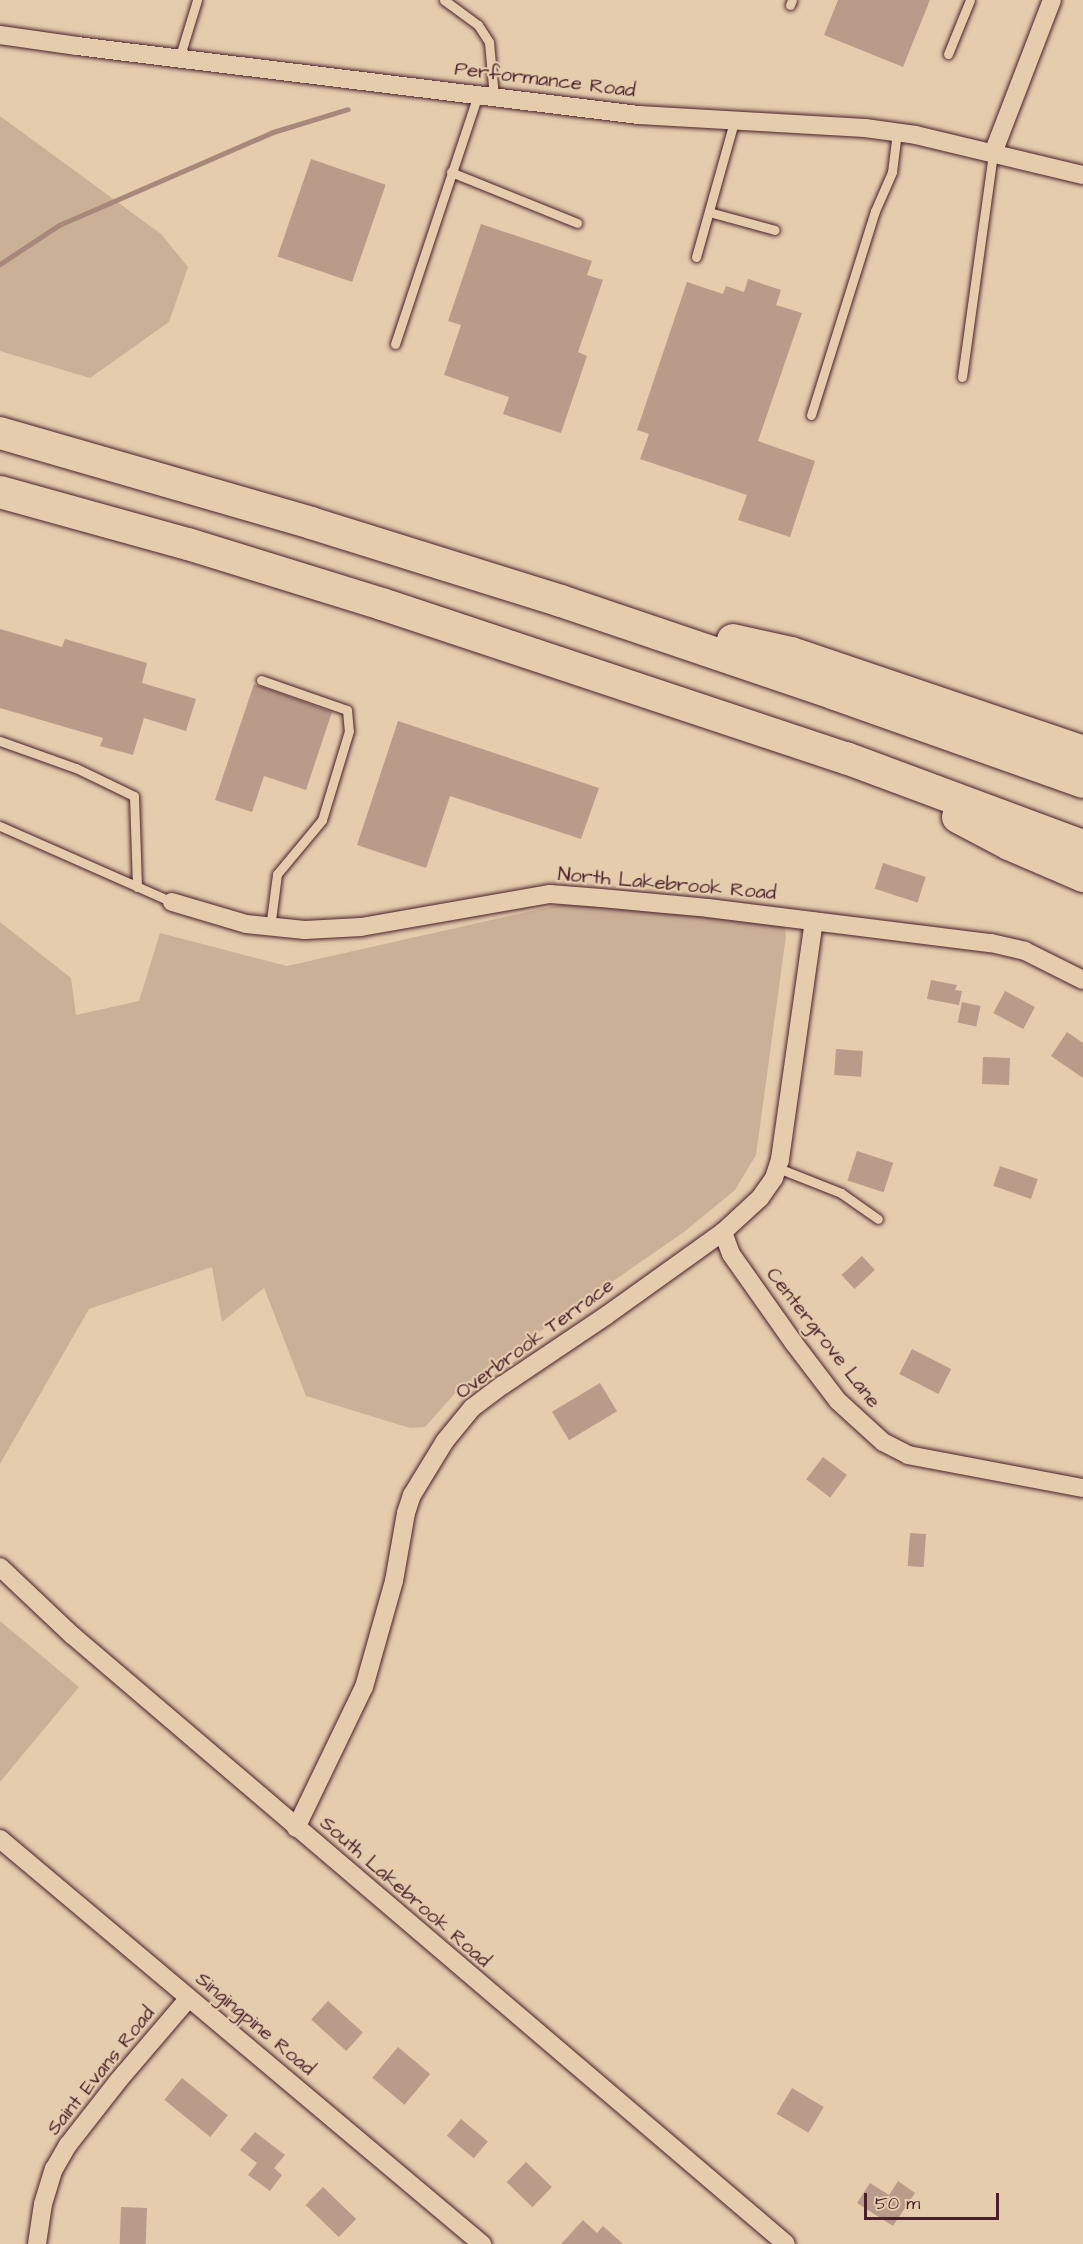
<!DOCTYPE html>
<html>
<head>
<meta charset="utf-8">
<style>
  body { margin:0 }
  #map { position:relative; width:1083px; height:2244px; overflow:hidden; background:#e4ccad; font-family:"Architects Daughter",sans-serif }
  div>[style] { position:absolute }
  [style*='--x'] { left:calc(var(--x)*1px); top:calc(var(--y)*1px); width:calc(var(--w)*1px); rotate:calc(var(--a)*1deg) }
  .green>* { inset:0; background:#cbb098 }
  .stream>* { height:5px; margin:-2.5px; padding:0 2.5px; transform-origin:2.5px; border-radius:2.5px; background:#a8887a }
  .building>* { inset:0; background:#b99b89; transform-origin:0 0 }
  .roads { filter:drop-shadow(0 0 2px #4a1f2b) drop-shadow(0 0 2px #4a1f2b) }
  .lane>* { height:9px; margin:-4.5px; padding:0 4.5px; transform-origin:4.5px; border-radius:4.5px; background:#e4ccad }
  .street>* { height:18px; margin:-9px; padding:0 9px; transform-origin:9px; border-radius:9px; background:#e4ccad }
  .highway>* { height:32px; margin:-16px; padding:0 16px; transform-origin:16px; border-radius:16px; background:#e4ccad }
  span { translate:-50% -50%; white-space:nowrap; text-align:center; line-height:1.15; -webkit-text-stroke:4.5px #e4ccad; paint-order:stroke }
  .street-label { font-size:20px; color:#4a1f2b }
  .scale { position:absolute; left:864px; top:2193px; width:135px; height:27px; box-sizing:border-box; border:3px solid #4a1f2b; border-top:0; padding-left:8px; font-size:18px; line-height:21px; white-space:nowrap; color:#4a1f2b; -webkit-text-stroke:4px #e4ccad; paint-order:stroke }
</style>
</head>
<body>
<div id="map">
  <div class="green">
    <div style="clip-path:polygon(0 116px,161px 234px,188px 267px,169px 322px,90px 378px,0 351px)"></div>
    <div style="clip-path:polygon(576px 901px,784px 923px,786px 936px,756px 1155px,735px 1190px,684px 1232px,489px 1367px,457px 1391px,425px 1427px,410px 1428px,306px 1396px,264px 1288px,222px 1322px,212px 1267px,89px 1309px,0 1464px,0 922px,71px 978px,76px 1015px,139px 1001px,160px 933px,287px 966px)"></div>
    <div style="clip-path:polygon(0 1621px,79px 1687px,0 1782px)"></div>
  </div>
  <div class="stream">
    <div style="--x:0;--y:264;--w:71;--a:-33.5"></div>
    <div style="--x:59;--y:225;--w:233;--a:-23.5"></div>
    <div style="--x:273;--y:132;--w:78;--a:-17"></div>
  </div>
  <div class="building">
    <div style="clip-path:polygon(838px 0,930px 0,903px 67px,824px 35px)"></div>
    <div style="left:311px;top:159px;width:79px;height:103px;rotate:19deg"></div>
    <div style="clip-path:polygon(481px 224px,592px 261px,587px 275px,603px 280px,578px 352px,587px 356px,561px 433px,503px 414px,509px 397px,444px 375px,461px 325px,448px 321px)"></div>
    <div style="clip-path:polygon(748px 279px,781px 290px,776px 305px,802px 313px,758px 441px,815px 461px,790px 537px,738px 520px,747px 495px,640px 459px,649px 434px,637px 430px,687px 282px,723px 294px,726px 286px,744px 292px)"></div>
    <div style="clip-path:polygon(0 629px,62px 647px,65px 639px,147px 663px,142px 683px,196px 699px,186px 731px,144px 718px,133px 755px,100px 746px,103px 738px,0 708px)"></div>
    <div style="clip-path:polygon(254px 684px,332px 712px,306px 790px,264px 776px,252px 812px,215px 800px)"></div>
    <div style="clip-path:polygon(398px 721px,599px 788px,581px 839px,450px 796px,426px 868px,357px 845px)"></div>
    <div style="left:883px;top:863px;width:45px;height:27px;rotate:18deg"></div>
    <div style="clip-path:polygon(931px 980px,957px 985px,955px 990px,962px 991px,959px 1005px,927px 999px)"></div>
    <div style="left:1005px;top:991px;width:34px;height:25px;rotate:28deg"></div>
    <div style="left:962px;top:1002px;width:19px;height:21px;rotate:12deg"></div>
    <div style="clip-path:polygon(1067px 1032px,1083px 1043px,1083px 1078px,1051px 1056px)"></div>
    <div style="left:836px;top:1049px;width:27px;height:26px;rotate:4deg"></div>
    <div style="left:983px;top:1057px;width:27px;height:27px;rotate:2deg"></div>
    <div style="left:857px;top:1151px;width:38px;height:31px;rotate:18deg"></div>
    <div style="left:1000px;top:1166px;width:40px;height:21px;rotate:19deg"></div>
    <div style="left:862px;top:1256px;width:19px;height:28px;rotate:47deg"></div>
    <div style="left:912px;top:1349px;width:44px;height:28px;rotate:27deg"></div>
    <div style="left:600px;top:1383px;width:33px;height:56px;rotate:59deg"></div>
    <div style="left:823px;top:1457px;width:30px;height:28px;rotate:37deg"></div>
    <div style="left:910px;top:1533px;width:16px;height:33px;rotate:4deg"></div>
    <div style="left:328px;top:2001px;width:47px;height:25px;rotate:42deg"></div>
    <div style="left:398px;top:2047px;width:42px;height:40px;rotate:40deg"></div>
    <div style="left:182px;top:2078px;width:59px;height:28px;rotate:39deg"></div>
    <div style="left:792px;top:2088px;width:37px;height:30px;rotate:31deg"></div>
    <div style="left:461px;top:2119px;width:35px;height:22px;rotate:40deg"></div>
    <div style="clip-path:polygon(255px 2132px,285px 2155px,274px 2168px,282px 2175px,270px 2191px,248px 2175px,257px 2163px,240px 2150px)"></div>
    <div style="left:526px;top:2162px;width:36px;height:28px;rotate:44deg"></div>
    <div style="clip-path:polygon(898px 2181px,915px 2193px,893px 2226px,857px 2203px,870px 2183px,889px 2195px)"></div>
    <div style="left:323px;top:2187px;width:46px;height:25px;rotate:44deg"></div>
    <div style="left:121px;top:2207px;width:26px;height:37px;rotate:2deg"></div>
    <div style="clip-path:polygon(583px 2220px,597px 2233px,603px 2226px,623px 2244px,561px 2244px)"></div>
  </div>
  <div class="roads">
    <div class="lane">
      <div style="--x:444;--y:0;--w:42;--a:36.3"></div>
      <div style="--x:478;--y:25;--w:20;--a:57"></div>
      <div style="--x:489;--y:42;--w:55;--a:84.8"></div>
      <div style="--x:790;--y:5;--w:5;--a:-68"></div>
      <div style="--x:948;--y:54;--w:58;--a:-67.8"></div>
      <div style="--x:179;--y:59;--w:62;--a:-73"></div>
      <div style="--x:451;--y:172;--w:136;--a:22"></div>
      <div style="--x:709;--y:212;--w:68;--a:15.3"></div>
      <div style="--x:696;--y:257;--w:140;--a:-74.3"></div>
      <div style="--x:395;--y:344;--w:262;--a:-71.6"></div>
      <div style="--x:962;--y:377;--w:226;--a:-82.1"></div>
      <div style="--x:811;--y:415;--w:214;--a:-72.6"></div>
      <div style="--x:875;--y:211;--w:43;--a:-66.4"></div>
      <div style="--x:892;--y:172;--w:40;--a:-82.9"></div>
      <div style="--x:261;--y:680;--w:91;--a:19.2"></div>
      <div style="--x:347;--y:710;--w:21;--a:85"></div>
      <div style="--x:349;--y:731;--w:93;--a:106.9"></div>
      <div style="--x:322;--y:820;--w:70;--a:129.8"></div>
      <div style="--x:277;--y:874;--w:54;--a:97.4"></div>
      <div style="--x:0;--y:741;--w:81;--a:19.6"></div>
      <div style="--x:76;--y:768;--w:64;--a:25.8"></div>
      <div style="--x:134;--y:796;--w:91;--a:88.1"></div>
      <div style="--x:0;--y:826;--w:188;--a:23.8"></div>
      <div style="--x:778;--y:1168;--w:68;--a:21.6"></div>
      <div style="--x:841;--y:1193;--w:45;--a:35.1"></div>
    </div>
    <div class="street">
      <div style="--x:0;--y:35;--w:78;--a:8.1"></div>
      <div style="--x:77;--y:46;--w:566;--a:7"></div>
      <div style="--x:639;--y:115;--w:226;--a:3.3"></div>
      <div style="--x:865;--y:128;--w:51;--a:7.8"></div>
      <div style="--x:916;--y:135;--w:172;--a:13.5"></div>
      <div style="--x:993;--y:153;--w:164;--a:-68.9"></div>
      <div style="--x:172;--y:902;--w:77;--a:16.6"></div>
      <div style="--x:246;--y:924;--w:59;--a:5.8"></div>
      <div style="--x:305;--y:930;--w:56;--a:-3.1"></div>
      <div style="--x:361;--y:927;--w:192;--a:-9.9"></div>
      <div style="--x:550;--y:894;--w:51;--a:4.5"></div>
      <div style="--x:601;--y:898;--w:107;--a:5.3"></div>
      <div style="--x:708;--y:908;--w:285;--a:7.1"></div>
      <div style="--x:991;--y:943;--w:35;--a:13"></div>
      <div style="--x:1025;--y:951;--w:65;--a:26.6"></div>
      <div style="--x:723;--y:1232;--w:23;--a:70"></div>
      <div style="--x:731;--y:1254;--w:108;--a:54.8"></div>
      <div style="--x:793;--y:1342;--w:74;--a:52.7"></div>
      <div style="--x:838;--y:1401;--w:61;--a:42.3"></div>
      <div style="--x:883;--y:1442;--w:28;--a:27"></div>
      <div style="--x:908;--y:1455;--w:178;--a:10.7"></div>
      <div style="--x:0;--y:1567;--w:99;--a:43.4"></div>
      <div style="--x:72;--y:1635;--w:938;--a:40.46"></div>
      <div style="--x:296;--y:1828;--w:157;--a:-64.3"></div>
      <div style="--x:364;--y:1687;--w:110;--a:-74.2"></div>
      <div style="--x:394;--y:1581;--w:69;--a:-80"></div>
      <div style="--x:406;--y:1513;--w:19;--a:-72"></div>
      <div style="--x:412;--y:1495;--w:63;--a:-58.6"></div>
      <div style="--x:445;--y:1441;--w:43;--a:-50.7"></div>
      <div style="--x:472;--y:1408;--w:39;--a:-37"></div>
      <div style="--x:503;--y:1385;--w:125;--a:-33.9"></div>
      <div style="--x:607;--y:1315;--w:143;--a:-35.6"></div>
      <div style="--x:723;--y:1232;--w:50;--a:-42.6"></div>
      <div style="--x:760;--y:1198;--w:24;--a:-55"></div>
      <div style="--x:774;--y:1178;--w:20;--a:-72"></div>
      <div style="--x:780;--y:1159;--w:240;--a:-81.9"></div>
      <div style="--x:0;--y:1839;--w:630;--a:40.04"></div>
      <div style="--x:37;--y:2244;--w:40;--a:-81.5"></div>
      <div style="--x:43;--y:2204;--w:37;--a:-73"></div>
      <div style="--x:54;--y:2169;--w:28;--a:-60"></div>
      <div style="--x:68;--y:2145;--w:81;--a:-52"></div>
      <div style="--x:118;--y:2081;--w:109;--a:-49.5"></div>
    </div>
    <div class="highway">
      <div style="--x:0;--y:433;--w:324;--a:16.1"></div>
      <div style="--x:311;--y:523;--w:262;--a:17.3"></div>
      <div style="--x:561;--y:601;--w:289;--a:18.7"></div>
      <div style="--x:835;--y:694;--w:263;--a:19.5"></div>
      <div style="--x:0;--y:492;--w:195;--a:15.5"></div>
      <div style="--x:188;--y:544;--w:203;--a:17.2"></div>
      <div style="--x:382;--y:604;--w:489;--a:18.4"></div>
      <div style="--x:846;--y:758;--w:253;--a:20.4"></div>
      <div style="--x:733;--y:640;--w:59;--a:12.6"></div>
      <div style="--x:791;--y:653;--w:308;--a:18.7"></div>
      <div style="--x:958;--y:817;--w:58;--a:27.9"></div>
      <div style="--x:1009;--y:844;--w:81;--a:23.4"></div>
    </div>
  </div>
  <div class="street-label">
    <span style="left:545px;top:80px;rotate:7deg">Performance Road</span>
    <span style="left:667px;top:884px;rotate:5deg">North Lakebrook Road</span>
    <span style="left:823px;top:1338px;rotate:52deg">Centergrove Lane</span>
    <span style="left:535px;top:1339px;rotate:-36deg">Overbrook Terrace</span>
    <span style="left:405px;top:1892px;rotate:41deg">South Lakebrook Road</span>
    <span style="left:255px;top:2024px;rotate:40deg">Singingpine Road</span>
    <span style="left:101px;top:2071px;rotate:-51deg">Saint Evans Road</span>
  </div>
  <div class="scale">50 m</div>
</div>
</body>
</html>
